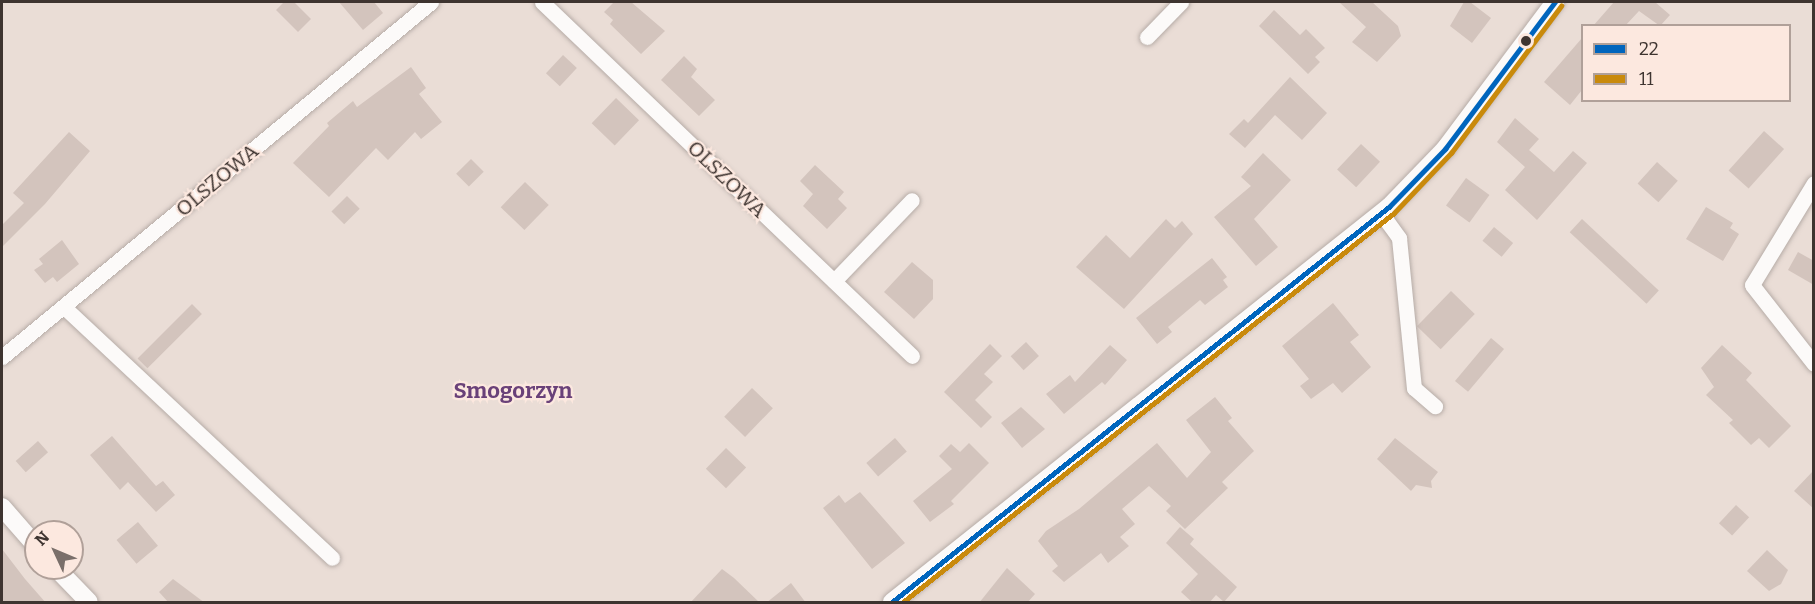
<!DOCTYPE html>
<html>
<head>
<meta charset="utf-8">
<style>
  body { margin:0 }
  #map { position:relative; width:1815px; height:604px; overflow:hidden; background:#eaddd6; font-family:Bitter,serif }
  div>[style] { position:absolute }
  [style*='--x'] { left:calc(var(--x)*1px); top:calc(var(--y)*1px); width:calc(var(--w)*1px); rotate:calc(var(--a)*1deg) }
  .building>* { inset:0; background:#d3c4bd; transform-origin:0 0 }
  .roads { filter:drop-shadow(0 0 2px #b6aca7) drop-shadow(0 0 2px #b6aca7) }
  .minor>* { height:15px; margin:-7.5px; padding:0 7.5px; transform-origin:7.5px; border-radius:7.5px; background:#fcfaf9 }
  .tertiary>* { height:18px; margin:-9px; padding:0 9px; transform-origin:9px; border-radius:9px; background:#fcfaf9 }
  .bus-1>* { height:4.5px; margin:-2.25px; padding:0 2.25px; transform-origin:2.25px; border-radius:2.25px; background:#0065bd }
  .bus-2>* { height:4.5px; margin:-2.25px; padding:0 2.25px; transform-origin:2.25px; border-radius:2.25px; background:#c98a0c }
  .dots>* { width:16px; height:16px; translate:-50% -50%; box-sizing:border-box; border:3px solid #fce8df; border-radius:50% }
  span { translate:-50% -50%; white-space:nowrap; text-align:center; line-height:1.15; -webkit-text-stroke:4.5px #fce8df; paint-order:stroke }
  .street-label { font-size:21px; color:#3e3430 }
  .neighbourhood-label { font-size:22px; color:#6a4179; font-weight:700 }
  .frame { position:absolute; inset:0; border:3px solid #3e3430; pointer-events:none }
  .legend { position:absolute; left:1581px; top:24px; width:210px; height:78px; box-sizing:border-box; background:#fce8df; border:2px solid #b0a099; margin:0; padding:8px 10px; list-style:none; font-size:18px; color:#3e3430 }
  .legend li { display:flex; align-items:center; gap:12px; height:30px }
  .legend b { width:30px; border:2px solid #b0a099 }
  .north { position:absolute; left:24px; top:520px; width:60px; height:60px; box-sizing:border-box; background:#fce8df; border:2px solid #b0a099; border-radius:50%; rotate:314deg; font-size:16px; font-weight:700; line-height:24px; text-align:center; color:#3e3430 }
  .north::after { content:''; display:block; margin:auto; width:21px; height:27px; background:#7a6f6a; clip-path:polygon(50% 0,100% 100%,50% 72%,0 100%) }
</style>
</head>
<body>
<div id="map">
  <div class="building">
    <div style="clip-path:polygon(284px 2px,294px 2px,311px 19px,298px 32px,276px 10px)"></div>
    <div style="clip-path:polygon(339px 2px,374px 2px,383px 13px,363px 30px)"></div>
    <div style="clip-path:polygon(614px 2px,631px 2px,665px 31px,641px 54px,610px 24px,613px 20px,604px 12px)"></div>
    <div style="clip-path:polygon(1339px 2px,1372px 2px,1398px 26px,1401px 36px,1377px 62px,1352px 42px,1366px 27px)"></div>
    <div style="clip-path:polygon(1464px 2px,1470px 2px,1491px 18px,1472px 43px,1450px 26px)"></div>
    <div style="clip-path:polygon(1614px 2px,1655px 2px,1670px 15px,1660px 26px,1639px 11px,1625px 26px,1593px 26px)"></div>
    <div style="clip-path:polygon(1274px 10px,1300px 35px,1306px 29px,1325px 48px,1315px 57px,1320px 62px,1308px 74px,1259px 26px)"></div>
    <div style="clip-path:polygon(1582px 38px,1582px 90px,1570px 105px,1544px 82px)"></div>
    <div style="left:563px;top:55px;width:19px;height:25px;rotate:43deg"></div>
    <div style="clip-path:polygon(684px 56px,697px 69px,691px 77px,715px 100px,699px 116px,661px 80px)"></div>
    <div style="clip-path:polygon(411px 67px,426px 88px,419px 94px,442px 122px,421px 139px,415px 132px,388px 160px,376px 148px,329px 197px,293px 163px,329px 126px,327px 123px,353px 101px,357px 107px)"></div>
    <div style="clip-path:polygon(1290px 77px,1327px 113px,1302px 140px,1275px 115px,1245px 148px,1229px 134px,1244px 119px,1248px 123px)"></div>
    <div style="left:616px;top:98px;width:32px;height:35px;rotate:44deg"></div>
    <div style="clip-path:polygon(1515px 118px,1539px 139px,1529px 150px,1554px 172px,1573px 151px,1587px 163px,1537px 220px,1505px 190px,1525px 167px,1497px 142px)"></div>
    <div style="left:1764px;top:131px;width:27px;height:53px;rotate:42deg"></div>
    <div style="clip-path:polygon(69px 132px,90px 151px,45px 204px,2px 247px,2px 225px,24px 203px,13px 193px)"></div>
    <div style="left:1361px;top:144px;width:26px;height:35px;rotate:43deg"></div>
    <div style="clip-path:polygon(1263px 153px,1291px 180px,1254px 219px,1278px 247px,1256px 266px,1214px 217px,1251px 186px,1241px 177px)"></div>
    <div style="left:471px;top:159px;width:18px;height:21px;rotate:45deg"></div>
    <div style="left:1657px;top:162px;width:28px;height:29px;rotate:42deg"></div>
    <div style="clip-path:polygon(815px 165px,844px 192px,838px 199px,847px 208px,827px 229px,803px 206px,813px 194px,800px 181px)"></div>
    <div style="left:1466px;top:178px;width:29px;height:34px;rotate:36deg"></div>
    <div style="left:525px;top:182px;width:33px;height:35px;rotate:44deg"></div>
    <div style="left:347px;top:196px;width:18px;height:22px;rotate:45deg"></div>
    <div style="clip-path:polygon(1706px 207px,1733px 223px,1730px 228px,1739px 234px,1723px 261px,1686px 239px)"></div>
    <div style="clip-path:polygon(1166px 219px,1175px 228px,1182px 221px,1193px 234px,1124px 309px,1076px 267px,1106px 235px,1130px 258px)"></div>
    <div style="left:1582px;top:219px;width:105px;height:18px;rotate:43deg"></div>
    <div style="left:1494px;top:227px;width:25px;height:18px;rotate:40deg"></div>
    <div style="clip-path:polygon(62px 240px,79px 264px,57px 282px,53px 277px,45px 283px,34px 270px,43px 264px,39px 259px)"></div>
    <div style="clip-path:polygon(1798px 252px,1814px 261px,1814px 285px,1788px 270px)"></div>
    <div style="clip-path:polygon(1212px 258px,1227px 277px,1223px 280px,1228px 287px,1205px 305px,1200px 300px,1168px 327px,1172px 332px,1157px 344px,1136px 318px)"></div>
    <div style="clip-path:polygon(912px 262px,933px 280px,933px 299px,914px 319px,884px 292px)"></div>
    <div style="left:1451px;top:291px;width:33px;height:49px;rotate:44deg"></div>
    <div style="clip-path:polygon(1333px 303px,1359px 335px,1350px 342px,1371px 367px,1342px 393px,1333px 383px,1311px 399px,1300px 386px,1309px 379px,1282px 346px)"></div>
    <div style="left:192px;top:304px;width:14px;height:77px;rotate:45deg"></div>
    <div style="left:1491px;top:338px;width:17px;height:56px;rotate:40deg"></div>
    <div style="left:1026px;top:342px;width:19px;height:21px;rotate:47deg"></div>
    <div style="clip-path:polygon(990px 344px,1002px 356px,984px 374px,993px 382px,975px 400px,992px 417px,981px 428px,944px 392px)"></div>
    <div style="clip-path:polygon(1110px 345px,1127px 360px,1105px 385px,1102px 382px,1064px 414px,1046px 394px,1070px 375px,1075px 382px)"></div>
    <div style="clip-path:polygon(1722px 345px,1752px 373px,1746px 380px,1791px 426px,1769px 448px,1759px 438px,1751px 445px,1729px 423px,1733px 420px,1706px 395px,1714px 387px,1701px 368px)"></div>
    <div style="left:752px;top:388px;width:29px;height:40px;rotate:44deg"></div>
    <div style="clip-path:polygon(1215px 397px,1232px 418px,1228px 421px,1254px 451px,1222px 482px,1228px 488px,1185px 529px,1166px 511px,1171px 506px,1149px 486px,1122px 509px,1135px 524px,1120px 537px,1129px 546px,1108px 563px,1101px 553px,1064px 582px,1052px 571px,1058px 566px,1038px 541px,1046px 531px,1079px 509px,1157px 443px,1187px 478px,1211px 452px,1186px 420px)"></div>
    <div style="clip-path:polygon(1021px 407px,1045px 429px,1022px 448px,1001px 423px)"></div>
    <div style="clip-path:polygon(112px 436px,156px 486px,163px 481px,175px 495px,156px 512px,128px 482px,120px 490px,90px 455px)"></div>
    <div style="left:895px;top:438px;width:18px;height:38px;rotate:49deg"></div>
    <div style="clip-path:polygon(1395px 438px,1438px 472px,1431px 481px,1432px 488px,1416px 485px,1411px 491px,1377px 459px)"></div>
    <div style="left:38px;top:441px;width:15px;height:30px;rotate:48deg"></div>
    <div style="clip-path:polygon(969px 443px,989px 463px,951px 501px,954px 504px,930px 522px,913px 501px,952px 469px,939px 456px,951px 444px,960px 452px)"></div>
    <div style="left:726px;top:448px;width:28px;height:29px;rotate:44deg"></div>
    <div style="clip-path:polygon(1814px 470px,1814px 509px,1794px 491px)"></div>
    <div style="clip-path:polygon(860px 492px,905px 543px,872px 569px,823px 508px,839px 495px,845px 503px)"></div>
    <div style="left:1736px;top:505px;width:18px;height:25px;rotate:43deg"></div>
    <div style="left:138px;top:522px;width:31px;height:28px;rotate:50deg"></div>
    <div style="clip-path:polygon(1180px 527px,1194px 539px,1190px 544px,1237px 587px,1224px 602px,1216px 595px,1209px 603px,1193px 603px,1181px 592px,1198px 574px,1166px 543px)"></div>
    <div style="clip-path:polygon(2px 549px,25px 579px,46px 603px,2px 603px)"></div>
    <div style="clip-path:polygon(1767px 550px,1788px 570px,1781px 584px,1769px 591px,1747px 571px)"></div>
    <div style="clip-path:polygon(1007px 568px,1035px 594px,1027px 603px,979px 603px)"></div>
    <div style="clip-path:polygon(722px 569px,734px 578px,760px 603px,690px 603px)"></div>
    <div style="clip-path:polygon(173px 579px,205px 603px,169px 603px,159px 592px)"></div>
    <div style="clip-path:polygon(791px 583px,806px 603px,766px 603px)"></div>
  </div>
  <div class="roads">
    <div class="minor">
      <div style="--x:542;--y:2;--w:512;--a:43.73"></div>
      <div style="--x:1147;--y:37;--w:49;--a:-45.8"></div>
      <div style="--x:1814;--y:183;--w:119;--a:121.3"></div>
      <div style="--x:1752;--y:285;--w:100;--a:51.9"></div>
      <div style="--x:1381;--y:213;--w:31;--a:54"></div>
      <div style="--x:1399;--y:238;--w:151;--a:84.3"></div>
      <div style="--x:1414;--y:388;--w:28;--a:41"></div>
      <div style="--x:834;--y:281;--w:112;--a:-46.1"></div>
      <div style="--x:64;--y:307;--w:367;--a:43.1"></div>
      <div style="--x:2;--y:357;--w:557;--a:-39.61"></div>
    </div>
    <div class="tertiary">
      <div style="--x:2;--y:507;--w:52;--a:48.9"></div>
      <div style="--x:56;--y:568;--w:47;--a:45.9"></div>
      <div style="--x:892;--y:602;--w:635;--a:-38.48"></div>
      <div style="--x:1389;--y:207;--w:81;--a:-46"></div>
      <div style="--x:1445;--y:149;--w:184;--a:-53.2"></div>
    </div>
  </div>
  <div class="bus-1">
    <div style="--x:892;--y:602;--w:635;--a:-38.48"></div>
    <div style="--x:1389;--y:207;--w:81;--a:-46"></div>
    <div style="--x:1445;--y:149;--w:184;--a:-53.2"></div>
  </div>
  <div class="bus-2">
    <div style="--x:903;--y:602;--w:626;--a:-38.39"></div>
    <div style="--x:1394;--y:213;--w:83;--a:-46.5"></div>
    <div style="--x:1451;--y:153;--w:184;--a:-53.2"></div>
  </div>
  <div class="dots">
    <div style="left:1526px;top:41px;background:#3e3430"></div>
  </div>
  <div class="street-label">
    <span style="left:727px;top:179px;rotate:44deg">OLSZOWA</span>
    <span style="left:217px;top:180px;rotate:-40deg">OLSZOWA</span>
  </div>
  <div class="neighbourhood-label">
    <span style="left:513px;top:391px">Smogorzyn</span>
  </div>
  <div class="frame"></div>
  <ul class="legend">
  <li><b style="height:8px;background:#0065bd"></b>22</li>
  <li><b style="height:8px;background:#c98a0c"></b>11</li>
  </ul>
  <div class="north">N</div>
</div>
</body>
</html>
